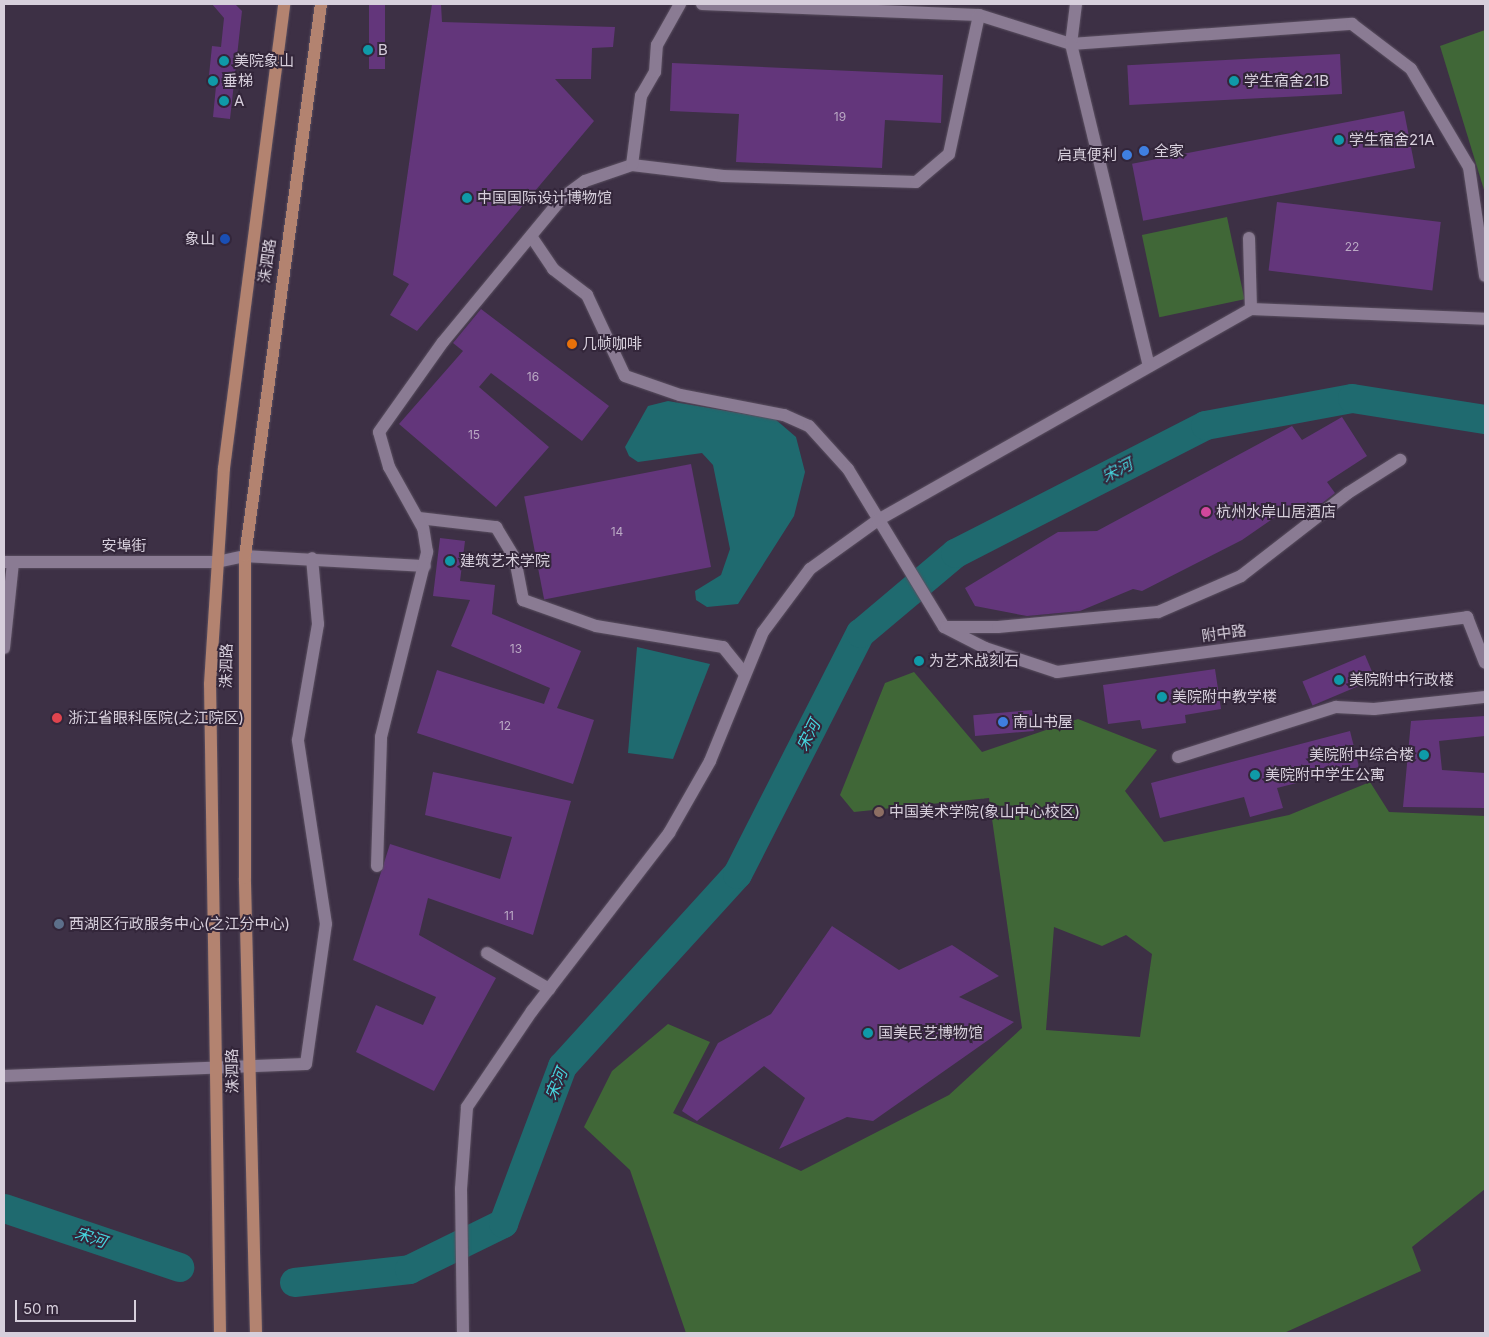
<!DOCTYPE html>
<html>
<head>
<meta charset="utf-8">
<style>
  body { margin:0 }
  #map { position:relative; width:1489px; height:1337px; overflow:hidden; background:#3d3045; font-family:Inter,"Noto Sans SC",sans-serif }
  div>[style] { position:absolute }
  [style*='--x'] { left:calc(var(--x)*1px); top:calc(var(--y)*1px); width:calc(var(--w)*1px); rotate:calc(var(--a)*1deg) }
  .green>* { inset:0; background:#406737; transform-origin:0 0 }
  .water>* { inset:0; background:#1f6a6f }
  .river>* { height:29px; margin:-14.5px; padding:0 14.5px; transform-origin:14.5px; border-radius:14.5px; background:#1f6a6f }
  .building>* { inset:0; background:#63367b; transform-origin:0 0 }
  .roads { filter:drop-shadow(0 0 1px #5a4f60) drop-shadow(0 0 1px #5a4f60) }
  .street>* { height:12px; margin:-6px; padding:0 6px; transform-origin:6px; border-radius:6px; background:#8a7b93 }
  .secondary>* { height:12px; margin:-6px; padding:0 6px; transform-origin:6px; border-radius:6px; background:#8a7b93 }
  .primary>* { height:12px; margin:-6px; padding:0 6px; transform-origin:6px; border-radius:6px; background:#b38370 }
  .dots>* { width:14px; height:14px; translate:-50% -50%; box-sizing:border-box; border:2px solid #33263a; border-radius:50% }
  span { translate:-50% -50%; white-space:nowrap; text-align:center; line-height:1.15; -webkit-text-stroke:4px #33263a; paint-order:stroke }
  .number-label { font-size:12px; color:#baa9c4 }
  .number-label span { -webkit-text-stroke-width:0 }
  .poi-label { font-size:15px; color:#d7cfdc }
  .left { translate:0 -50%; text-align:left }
  .right { translate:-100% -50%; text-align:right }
  .street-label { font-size:15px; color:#d7cfdc }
  .water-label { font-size:16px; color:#46d5de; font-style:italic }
  .frame { position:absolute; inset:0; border:5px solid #d7cfdc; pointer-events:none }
  .scale { position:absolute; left:15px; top:1300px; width:121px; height:22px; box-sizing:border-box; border:2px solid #d7cfdc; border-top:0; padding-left:6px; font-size:15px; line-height:18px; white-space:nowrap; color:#d7cfdc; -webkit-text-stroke:4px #33263a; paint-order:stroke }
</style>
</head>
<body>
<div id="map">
  <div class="green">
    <div style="clip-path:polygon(1485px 30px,1485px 193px,1440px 46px)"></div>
    <div style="left:1227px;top:217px;width:84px;height:87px;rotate:78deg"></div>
    <div style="clip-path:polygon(evenodd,914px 672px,982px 752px,1078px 719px,1157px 750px,1125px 791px,1164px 842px,1289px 815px,1370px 782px,1389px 812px,1485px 816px,1485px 1189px,1412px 1247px,1421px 1271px,1284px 1333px,686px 1333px,630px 1170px,584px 1127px,612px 1071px,668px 1024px,710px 1042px,673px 1113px,801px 1171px,949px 1095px,1022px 1028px,989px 798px,854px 812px,840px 795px,885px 683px,914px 672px,1054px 927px,1102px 946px,1126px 935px,1152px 954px,1140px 1037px,1046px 1030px,1054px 927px)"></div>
  </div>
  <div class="water">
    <div style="clip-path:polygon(668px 401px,775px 419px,796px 437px,805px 472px,794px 516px,738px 604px,707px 607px,696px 600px,695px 591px,721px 575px,730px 549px,713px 465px,702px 453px,638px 462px,629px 456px,625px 447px,648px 406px)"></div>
    <div style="clip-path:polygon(637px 647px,710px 664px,673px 759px,628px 753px)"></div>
  </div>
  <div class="river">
    <div style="--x:4;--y:1208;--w:185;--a:18.6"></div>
    <div style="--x:294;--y:1282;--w:116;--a:-6.4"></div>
    <div style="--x:409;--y:1269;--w:105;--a:-26.1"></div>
    <div style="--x:503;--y:1223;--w:168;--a:-69.4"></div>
    <div style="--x:562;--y:1066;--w:260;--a:-47.7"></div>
    <div style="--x:737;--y:874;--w:271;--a:-63"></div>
    <div style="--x:860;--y:633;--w:124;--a:-40.1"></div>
    <div style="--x:955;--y:553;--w:281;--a:-27.1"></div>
    <div style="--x:1205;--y:425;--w:149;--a:-10.4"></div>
    <div style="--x:1352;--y:398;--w:135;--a:9"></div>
  </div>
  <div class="building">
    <div style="clip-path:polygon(212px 4px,235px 4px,242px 11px,230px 119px,213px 117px,216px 86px,208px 85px,212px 46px,221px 47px,224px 18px)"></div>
    <div style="left:369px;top:4px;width:16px;height:65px"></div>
    <div style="clip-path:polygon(432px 4px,441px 4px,442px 22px,615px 27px,613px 47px,592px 48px,591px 79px,555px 79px,594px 121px,417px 331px,390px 315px,409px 284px,393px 275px)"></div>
    <div style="left:1340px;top:54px;width:40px;height:213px;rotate:87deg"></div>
    <div style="clip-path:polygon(672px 63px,943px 75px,941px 123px,885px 120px,882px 168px,736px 162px,739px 114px,670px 111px)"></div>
    <div style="left:1404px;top:111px;width:58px;height:277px;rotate:79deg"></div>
    <div style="left:1277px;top:202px;width:165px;height:69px;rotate:7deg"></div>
    <div style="clip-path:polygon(481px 309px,609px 406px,582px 441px,491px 373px,479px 387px,549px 447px,496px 507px,399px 424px,463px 351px,453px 343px)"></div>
    <div style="clip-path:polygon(1342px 417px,1367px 456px,1327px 482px,1335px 493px,1303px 518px,1294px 504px,1242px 540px,1142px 591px,1133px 589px,1080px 611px,1027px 616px,975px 606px,965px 588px,1058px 532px,1097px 531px,1292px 426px,1302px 440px)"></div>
    <div style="left:691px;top:464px;width:105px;height:170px;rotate:79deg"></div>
    <div style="clip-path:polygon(440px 538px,465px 541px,460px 581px,495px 585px,492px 614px,581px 651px,557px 708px,594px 720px,573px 784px,417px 733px,437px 670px,544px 704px,550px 688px,451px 646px,470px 600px,433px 596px)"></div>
    <div style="left:1365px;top:655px;width:26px;height:68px;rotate:67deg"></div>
    <div style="clip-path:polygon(1215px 669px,1221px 709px,1185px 715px,1186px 723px,1142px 729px,1140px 720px,1108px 724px,1103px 685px)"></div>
    <div style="left:1032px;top:710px;width:21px;height:59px;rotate:85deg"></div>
    <div style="clip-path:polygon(1485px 716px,1485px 736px,1439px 741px,1442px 770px,1485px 773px,1485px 808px,1403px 807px,1411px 721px)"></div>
    <div style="clip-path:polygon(1350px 731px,1359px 767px,1277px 788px,1283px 808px,1250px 817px,1244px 797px,1160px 818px,1151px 783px)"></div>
    <div style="clip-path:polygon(433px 772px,571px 801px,533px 935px,428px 898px,419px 935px,496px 978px,434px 1091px,356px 1052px,376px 1005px,423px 1025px,436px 997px,353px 960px,390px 844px,500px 879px,512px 837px,425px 815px)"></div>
    <div style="clip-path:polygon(832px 926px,899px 970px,952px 945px,999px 976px,959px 997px,1014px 1022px,873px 1121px,847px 1117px,779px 1149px,805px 1098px,764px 1066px,697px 1121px,682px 1111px,718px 1043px,771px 1014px)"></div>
  </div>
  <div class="roads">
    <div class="street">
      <div style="--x:702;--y:4;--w:277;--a:2.3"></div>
      <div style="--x:979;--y:15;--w:96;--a:17.5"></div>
      <div style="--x:1071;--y:44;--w:282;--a:-4.1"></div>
      <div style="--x:1352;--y:24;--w:74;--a:37.3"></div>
      <div style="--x:1411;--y:69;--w:114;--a:59.4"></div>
      <div style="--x:1469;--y:167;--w:110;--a:81.6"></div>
      <div style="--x:1076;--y:4;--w:40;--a:97.1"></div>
      <div style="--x:1071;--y:44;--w:331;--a:76.4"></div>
      <div style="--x:632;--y:165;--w:92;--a:6.9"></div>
      <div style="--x:723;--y:176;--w:193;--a:1.8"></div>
      <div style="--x:916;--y:182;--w:43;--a:-40.3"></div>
      <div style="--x:949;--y:154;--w:142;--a:-77.8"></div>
      <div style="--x:531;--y:236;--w:40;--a:56"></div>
      <div style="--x:553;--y:269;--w:43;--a:37.4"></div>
      <div style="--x:587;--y:295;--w:89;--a:64.9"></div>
      <div style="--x:625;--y:376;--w:58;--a:19.1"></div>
      <div style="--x:680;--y:395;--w:106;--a:10.9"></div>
      <div style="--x:784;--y:415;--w:27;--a:24"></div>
      <div style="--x:809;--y:426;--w:58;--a:47.8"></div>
      <div style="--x:848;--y:469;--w:185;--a:58.7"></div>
      <div style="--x:1249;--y:238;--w:71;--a:88.4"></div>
      <div style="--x:419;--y:518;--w:78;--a:6.7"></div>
      <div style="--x:496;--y:527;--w:37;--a:59"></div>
      <div style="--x:515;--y:559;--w:42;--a:79"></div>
      <div style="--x:523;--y:600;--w:77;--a:19.6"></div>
      <div style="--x:596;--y:626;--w:129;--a:9.4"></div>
      <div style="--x:723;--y:647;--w:35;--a:51"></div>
      <div style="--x:245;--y:556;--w:180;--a:3.2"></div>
      <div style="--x:944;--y:627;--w:46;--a:27.1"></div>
      <div style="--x:985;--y:648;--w:76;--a:18.4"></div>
      <div style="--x:1057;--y:672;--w:414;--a:-7.6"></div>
      <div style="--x:1467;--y:617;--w:49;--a:68.6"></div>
      <div style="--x:946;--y:627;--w:52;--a:0"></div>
      <div style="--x:998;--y:627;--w:161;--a:-5.4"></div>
      <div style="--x:1158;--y:612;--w:90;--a:-23.4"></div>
      <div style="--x:1241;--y:576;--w:135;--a:-37.8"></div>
      <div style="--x:1348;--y:493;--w:62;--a:-32.4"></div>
      <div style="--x:4;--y:648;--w:86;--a:-84"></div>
      <div style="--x:1178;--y:757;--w:166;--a:-17.6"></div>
      <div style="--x:1336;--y:707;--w:38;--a:3"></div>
      <div style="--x:1374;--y:709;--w:112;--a:-6.2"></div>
      <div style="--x:377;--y:866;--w:129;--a:-88.2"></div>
      <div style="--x:381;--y:737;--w:191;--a:-76"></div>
      <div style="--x:427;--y:552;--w:24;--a:-99"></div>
      <div style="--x:423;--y:528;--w:70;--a:-119.1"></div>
      <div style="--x:389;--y:467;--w:36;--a:-106"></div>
      <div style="--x:379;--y:432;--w:110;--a:-54.6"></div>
      <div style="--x:443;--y:342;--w:188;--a:-50.4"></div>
      <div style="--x:563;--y:197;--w:27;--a:-36"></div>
      <div style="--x:585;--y:181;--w:50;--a:-18.8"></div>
      <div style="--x:632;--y:165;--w:70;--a:-82.6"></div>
      <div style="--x:641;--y:96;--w:28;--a:-60"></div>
      <div style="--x:655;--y:72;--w:27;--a:-86"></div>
      <div style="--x:657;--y:45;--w:47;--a:-60.7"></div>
      <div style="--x:487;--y:953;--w:72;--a:30.1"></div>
      <div style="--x:4;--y:1076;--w:302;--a:-2.3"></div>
      <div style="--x:306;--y:1064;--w:141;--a:-81.9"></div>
      <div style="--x:326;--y:924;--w:186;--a:-98.7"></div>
      <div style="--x:298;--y:740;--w:118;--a:-80.2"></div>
      <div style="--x:318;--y:624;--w:66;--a:-95.2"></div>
      <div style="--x:463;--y:1333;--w:144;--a:-90.8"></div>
      <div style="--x:461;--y:1189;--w:82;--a:-85.8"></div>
      <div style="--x:467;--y:1107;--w:116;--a:-55.9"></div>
      <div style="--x:532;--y:1011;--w:225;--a:-52.4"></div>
      <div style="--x:669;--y:833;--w:83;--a:-60.3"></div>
      <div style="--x:710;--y:761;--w:139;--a:-67.7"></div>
      <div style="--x:763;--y:632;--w:79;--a:-53.3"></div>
      <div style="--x:810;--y:569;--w:84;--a:-35.8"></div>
      <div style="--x:878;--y:520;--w:429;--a:-29.5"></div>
      <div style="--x:1251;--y:309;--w:234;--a:2.4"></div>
    </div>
    <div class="secondary">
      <div style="--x:4;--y:562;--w:213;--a:0"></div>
      <div style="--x:217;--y:562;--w:29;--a:-12"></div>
    </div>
    <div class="primary">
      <div style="--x:220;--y:1333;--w:649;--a:-90.88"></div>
      <div style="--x:210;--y:684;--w:216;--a:-86.3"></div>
      <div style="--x:224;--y:468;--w:468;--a:-82.6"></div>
      <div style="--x:256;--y:1333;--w:455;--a:-91.4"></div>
      <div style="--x:245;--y:878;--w:322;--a:-90"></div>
      <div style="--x:245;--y:556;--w:557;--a:-82.16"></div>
    </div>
  </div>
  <div class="dots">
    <div style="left:368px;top:50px;background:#0f9aa8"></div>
    <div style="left:224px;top:61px;background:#0f9aa8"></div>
    <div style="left:213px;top:81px;background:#0f9aa8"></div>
    <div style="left:1234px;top:81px;background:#0f9aa8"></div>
    <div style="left:224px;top:101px;background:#0f9aa8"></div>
    <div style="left:1339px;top:140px;background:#0f9aa8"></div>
    <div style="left:1144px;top:151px;background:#3f7fe0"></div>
    <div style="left:1127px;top:155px;background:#3f7fe0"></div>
    <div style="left:467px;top:198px;background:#0f9aa8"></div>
    <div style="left:225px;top:239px;background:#1a4fb4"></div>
    <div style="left:572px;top:344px;background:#e8710a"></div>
    <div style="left:1206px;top:512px;background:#d1479c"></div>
    <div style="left:450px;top:561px;background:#0f9aa8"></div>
    <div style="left:919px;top:661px;background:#0f9aa8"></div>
    <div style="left:1339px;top:680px;background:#0f9aa8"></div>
    <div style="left:1162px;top:697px;background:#0f9aa8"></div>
    <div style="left:57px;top:718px;background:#e0444e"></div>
    <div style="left:1003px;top:722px;background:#3f7fe0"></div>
    <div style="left:1424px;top:755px;background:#0f9aa8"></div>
    <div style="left:1255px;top:775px;background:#0f9aa8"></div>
    <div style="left:879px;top:812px;background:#8d6e63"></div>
    <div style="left:59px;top:924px;background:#5c6f8a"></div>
    <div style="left:868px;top:1033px;background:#0f9aa8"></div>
  </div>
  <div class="number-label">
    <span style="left:840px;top:117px">19</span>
    <span style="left:1352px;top:247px">22</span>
    <span style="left:533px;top:377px">16</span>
    <span style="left:474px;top:435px">15</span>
    <span style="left:617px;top:532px">14</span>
    <span style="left:516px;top:649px">13</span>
    <span style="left:505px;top:726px">12</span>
    <span style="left:509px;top:916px">11</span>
  </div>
  <div class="poi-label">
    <span class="left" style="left:378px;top:50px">B</span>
    <span class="left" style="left:234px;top:61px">美院象山</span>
    <span class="left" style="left:223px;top:81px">垂梯</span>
    <span class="left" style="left:1244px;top:81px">学生宿舍21B</span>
    <span class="left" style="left:234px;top:101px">A</span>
    <span class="left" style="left:1349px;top:140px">学生宿舍21A</span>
    <span class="left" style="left:1154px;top:151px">全家</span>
    <span class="right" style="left:1117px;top:155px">启真便利</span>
    <span class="left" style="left:477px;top:198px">中国国际设计博物馆</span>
    <span class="right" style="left:215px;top:239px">象山</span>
    <span class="left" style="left:582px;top:344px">几帧咖啡</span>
    <span class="left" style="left:1216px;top:512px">杭州水岸山居酒店</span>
    <span class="left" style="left:460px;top:561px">建筑艺术学院</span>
    <span class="left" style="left:929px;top:661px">为艺术战刻石</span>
    <span class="left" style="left:1349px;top:680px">美院附中行政楼</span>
    <span class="left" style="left:1172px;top:697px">美院附中教学楼</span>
    <span class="left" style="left:68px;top:718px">浙江省眼科医院(之江院区)</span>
    <span class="left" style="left:1013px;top:722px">南山书屋</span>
    <span class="right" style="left:1414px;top:755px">美院附中综合楼</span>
    <span class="left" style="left:1265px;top:775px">美院附中学生公寓</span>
    <span class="left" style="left:889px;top:812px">中国美术学院(象山中心校区)</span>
    <span class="left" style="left:69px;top:924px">西湖区行政服务中心(之江分中心)</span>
    <span class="left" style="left:878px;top:1033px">国美民艺博物馆</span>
  </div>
  <div class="street-label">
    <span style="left:267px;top:261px;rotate:-82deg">洙泗路</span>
    <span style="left:124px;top:546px">安埠街</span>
    <span style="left:1224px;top:633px;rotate:-8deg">附中路</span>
    <span style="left:226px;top:666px;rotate:-89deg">洙泗路</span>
    <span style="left:232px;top:1071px;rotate:-91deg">洙泗路</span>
  </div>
  <div class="water-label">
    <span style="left:1117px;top:470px;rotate:-27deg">宋河</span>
    <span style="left:808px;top:735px;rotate:-63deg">宋河</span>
    <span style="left:556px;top:1084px;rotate:-67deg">宋河</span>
    <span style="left:91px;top:1237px;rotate:19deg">宋河</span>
  </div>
  <div class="frame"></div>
  <div class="scale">50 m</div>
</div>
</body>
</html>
